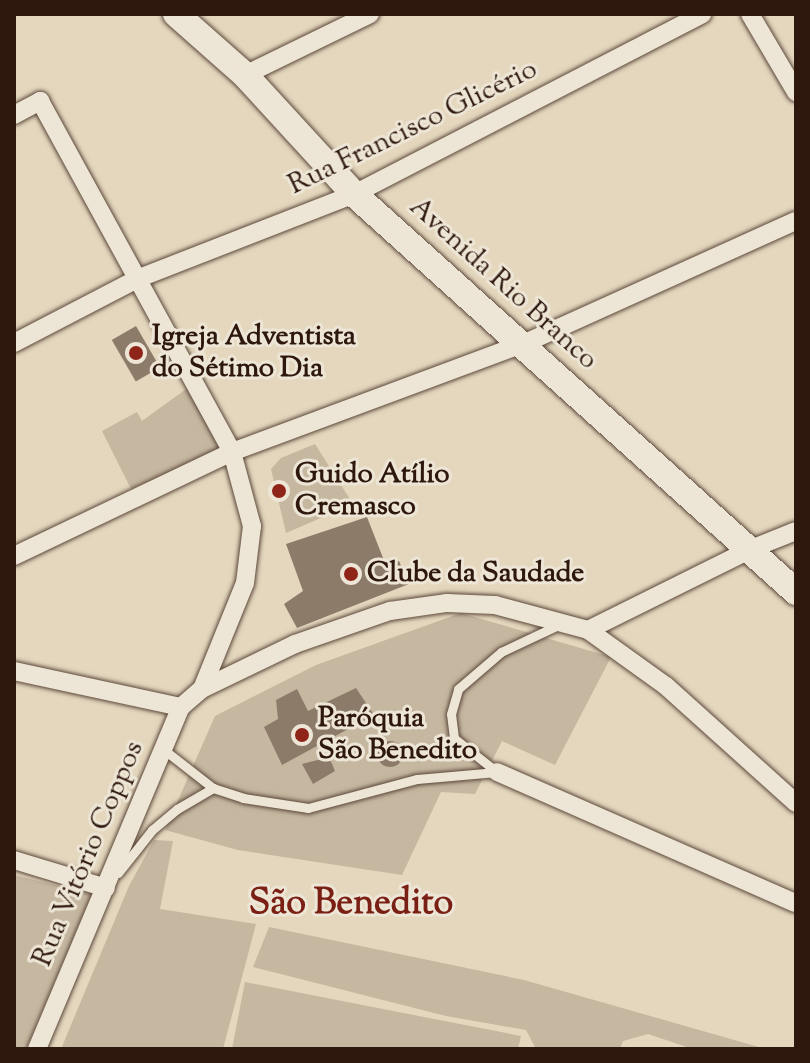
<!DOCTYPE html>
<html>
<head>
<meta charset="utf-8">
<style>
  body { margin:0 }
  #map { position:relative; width:810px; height:1063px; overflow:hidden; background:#e4d7be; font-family:"Sorts Mill Goudy",serif }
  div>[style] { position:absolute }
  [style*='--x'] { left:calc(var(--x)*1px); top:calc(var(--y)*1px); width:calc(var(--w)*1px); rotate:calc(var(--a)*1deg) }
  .green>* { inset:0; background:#c5b7a0 }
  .building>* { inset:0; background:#8d7b6a; transform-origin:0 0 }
  .round { border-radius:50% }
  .roads { filter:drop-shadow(0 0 2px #5c483a) drop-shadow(0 0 2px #5c483a) }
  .lane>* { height:9px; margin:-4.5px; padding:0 4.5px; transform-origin:4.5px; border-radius:4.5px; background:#ede5d5 }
  .street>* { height:18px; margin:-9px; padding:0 9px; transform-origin:9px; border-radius:9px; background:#ede5d5 }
  .secondary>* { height:26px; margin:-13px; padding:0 13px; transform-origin:13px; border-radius:13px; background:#ede5d5 }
  .dots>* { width:22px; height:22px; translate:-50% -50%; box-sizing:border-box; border:4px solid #ede5d5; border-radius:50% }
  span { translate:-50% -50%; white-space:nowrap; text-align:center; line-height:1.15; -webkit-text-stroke:6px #ede5d5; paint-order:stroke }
  .street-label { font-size:28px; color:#2e180e }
  .poi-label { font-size:28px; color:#2e180e; font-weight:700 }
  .left { translate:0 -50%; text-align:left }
  .district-label { font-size:36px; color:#7a1f14; font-weight:700 }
  .frame { position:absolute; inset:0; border:16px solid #2e180e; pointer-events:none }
</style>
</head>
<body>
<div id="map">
  <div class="green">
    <div style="clip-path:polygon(189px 387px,220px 450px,131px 489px,102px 431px,137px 412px,142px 421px)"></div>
    <div style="clip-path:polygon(315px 444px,353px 504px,286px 533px,271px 469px,281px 458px)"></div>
    <div style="clip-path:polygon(461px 613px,611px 657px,555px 765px,502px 741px,475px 794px,441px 792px,402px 875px,238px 850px,165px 830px,215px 716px,316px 665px)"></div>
    <div style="clip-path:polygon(154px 840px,173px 841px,160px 909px,256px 924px,223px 1049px,61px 1049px,129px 886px)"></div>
    <div style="clip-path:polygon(14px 875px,92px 894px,26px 1049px,14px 1049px)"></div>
    <div style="clip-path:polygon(269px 927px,524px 980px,766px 1049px,693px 1049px,648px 1034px,623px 1041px,620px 1049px,536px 1049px,526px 1030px,446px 1016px,253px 967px)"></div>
    <div style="clip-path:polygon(245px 982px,521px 1036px,518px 1049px,232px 1049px)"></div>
  </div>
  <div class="building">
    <div style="left:136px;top:326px;width:48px;height:28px;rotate:60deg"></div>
    <div style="clip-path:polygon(367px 517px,385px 563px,399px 561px,409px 584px,297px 628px,284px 604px,303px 591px,286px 544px)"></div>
    <div style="clip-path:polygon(356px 688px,374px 715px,282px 765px,264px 727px,278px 719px,276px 700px,297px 689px,308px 711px)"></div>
    <div class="round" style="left:377px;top:741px;width:26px;height:26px"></div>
    <div style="clip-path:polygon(329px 757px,335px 771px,313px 784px,302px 764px)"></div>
  </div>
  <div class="roads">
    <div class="lane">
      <div style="--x:163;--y:749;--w:63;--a:38"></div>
      <div style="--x:497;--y:772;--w:55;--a:-141.7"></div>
      <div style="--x:454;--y:738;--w:24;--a:-97"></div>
      <div style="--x:451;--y:714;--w:26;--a:-74"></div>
      <div style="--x:458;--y:689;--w:57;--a:-40.7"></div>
      <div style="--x:501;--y:652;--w:63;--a:-25.3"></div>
      <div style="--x:118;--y:873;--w:55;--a:-51.7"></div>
      <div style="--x:152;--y:830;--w:33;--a:-40"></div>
      <div style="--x:177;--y:809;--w:42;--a:-30.3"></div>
      <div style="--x:213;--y:788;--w:32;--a:18"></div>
      <div style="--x:243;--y:798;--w:66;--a:8.7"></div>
      <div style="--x:308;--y:808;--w:113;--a:-14.9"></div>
      <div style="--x:417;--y:779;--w:80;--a:-5"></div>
    </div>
    <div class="street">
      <div style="--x:750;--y:14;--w:91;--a:59.5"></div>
      <div style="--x:245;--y:75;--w:139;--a:-26"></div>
      <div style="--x:14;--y:115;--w:30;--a:-28"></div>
      <div style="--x:40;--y:101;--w:400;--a:61.3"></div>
      <div style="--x:232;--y:452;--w:77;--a:74.9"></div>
      <div style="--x:252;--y:526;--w:57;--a:97"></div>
      <div style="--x:245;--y:583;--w:114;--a:112.1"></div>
      <div style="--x:14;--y:343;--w:141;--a:-27.5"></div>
      <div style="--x:139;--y:278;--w:231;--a:-21.3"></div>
      <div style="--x:354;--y:194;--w:392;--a:-27.3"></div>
      <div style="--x:14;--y:556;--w:242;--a:-25.5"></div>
      <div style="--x:232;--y:452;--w:310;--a:-20.4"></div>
      <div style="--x:523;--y:344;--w:299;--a:-24.3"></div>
      <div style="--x:588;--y:630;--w:182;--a:-26.4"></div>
      <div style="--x:751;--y:549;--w:48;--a:-21.8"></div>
      <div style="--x:14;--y:671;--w:171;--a:12.2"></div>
      <div style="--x:497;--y:772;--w:326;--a:23.7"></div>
      <div style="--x:14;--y:860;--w:96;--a:16.9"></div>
      <div style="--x:37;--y:1049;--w:371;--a:-67.2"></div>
      <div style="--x:181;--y:707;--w:28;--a:-41"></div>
      <div style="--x:202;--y:689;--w:103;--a:-25.8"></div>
      <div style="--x:295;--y:644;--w:101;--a:-19.2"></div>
      <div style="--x:390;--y:611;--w:58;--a:-8"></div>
      <div style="--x:447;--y:603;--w:48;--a:2.4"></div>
      <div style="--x:495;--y:605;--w:96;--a:15"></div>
      <div style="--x:588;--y:630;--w:96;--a:35.7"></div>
      <div style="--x:666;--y:686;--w:175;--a:42"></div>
    </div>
    <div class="secondary">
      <div style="--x:176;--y:14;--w:92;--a:41.5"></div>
      <div style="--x:245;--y:75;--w:161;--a:47.5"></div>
      <div style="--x:354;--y:194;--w:595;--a:42"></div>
    </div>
  </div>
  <div class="dots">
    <div style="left:136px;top:353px;background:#8f2418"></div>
    <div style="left:279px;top:491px;background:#8f2418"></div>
    <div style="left:351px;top:574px;background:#8f2418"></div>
    <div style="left:302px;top:735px;background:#8f2418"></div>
  </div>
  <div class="street-label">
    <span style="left:413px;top:128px;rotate:-26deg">Rua Francisco Glicério</span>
    <span style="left:503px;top:284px;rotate:42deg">Avenida Rio Branco</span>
    <span style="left:89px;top:854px;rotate:-67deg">Rua Vitório Coppos</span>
  </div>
  <div class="poi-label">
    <span class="left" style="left:152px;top:353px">Igreja Adventista<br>do Sétimo Dia</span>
    <span class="left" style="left:295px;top:491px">Guido Atílio<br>Cremasco</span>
    <span class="left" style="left:367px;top:574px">Clube da Saudade</span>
    <span class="left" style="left:318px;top:735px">Paróquia<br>São Benedito</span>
  </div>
  <div class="district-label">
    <span style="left:351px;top:905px">São Benedito</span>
  </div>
  <div class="frame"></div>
</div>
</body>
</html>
